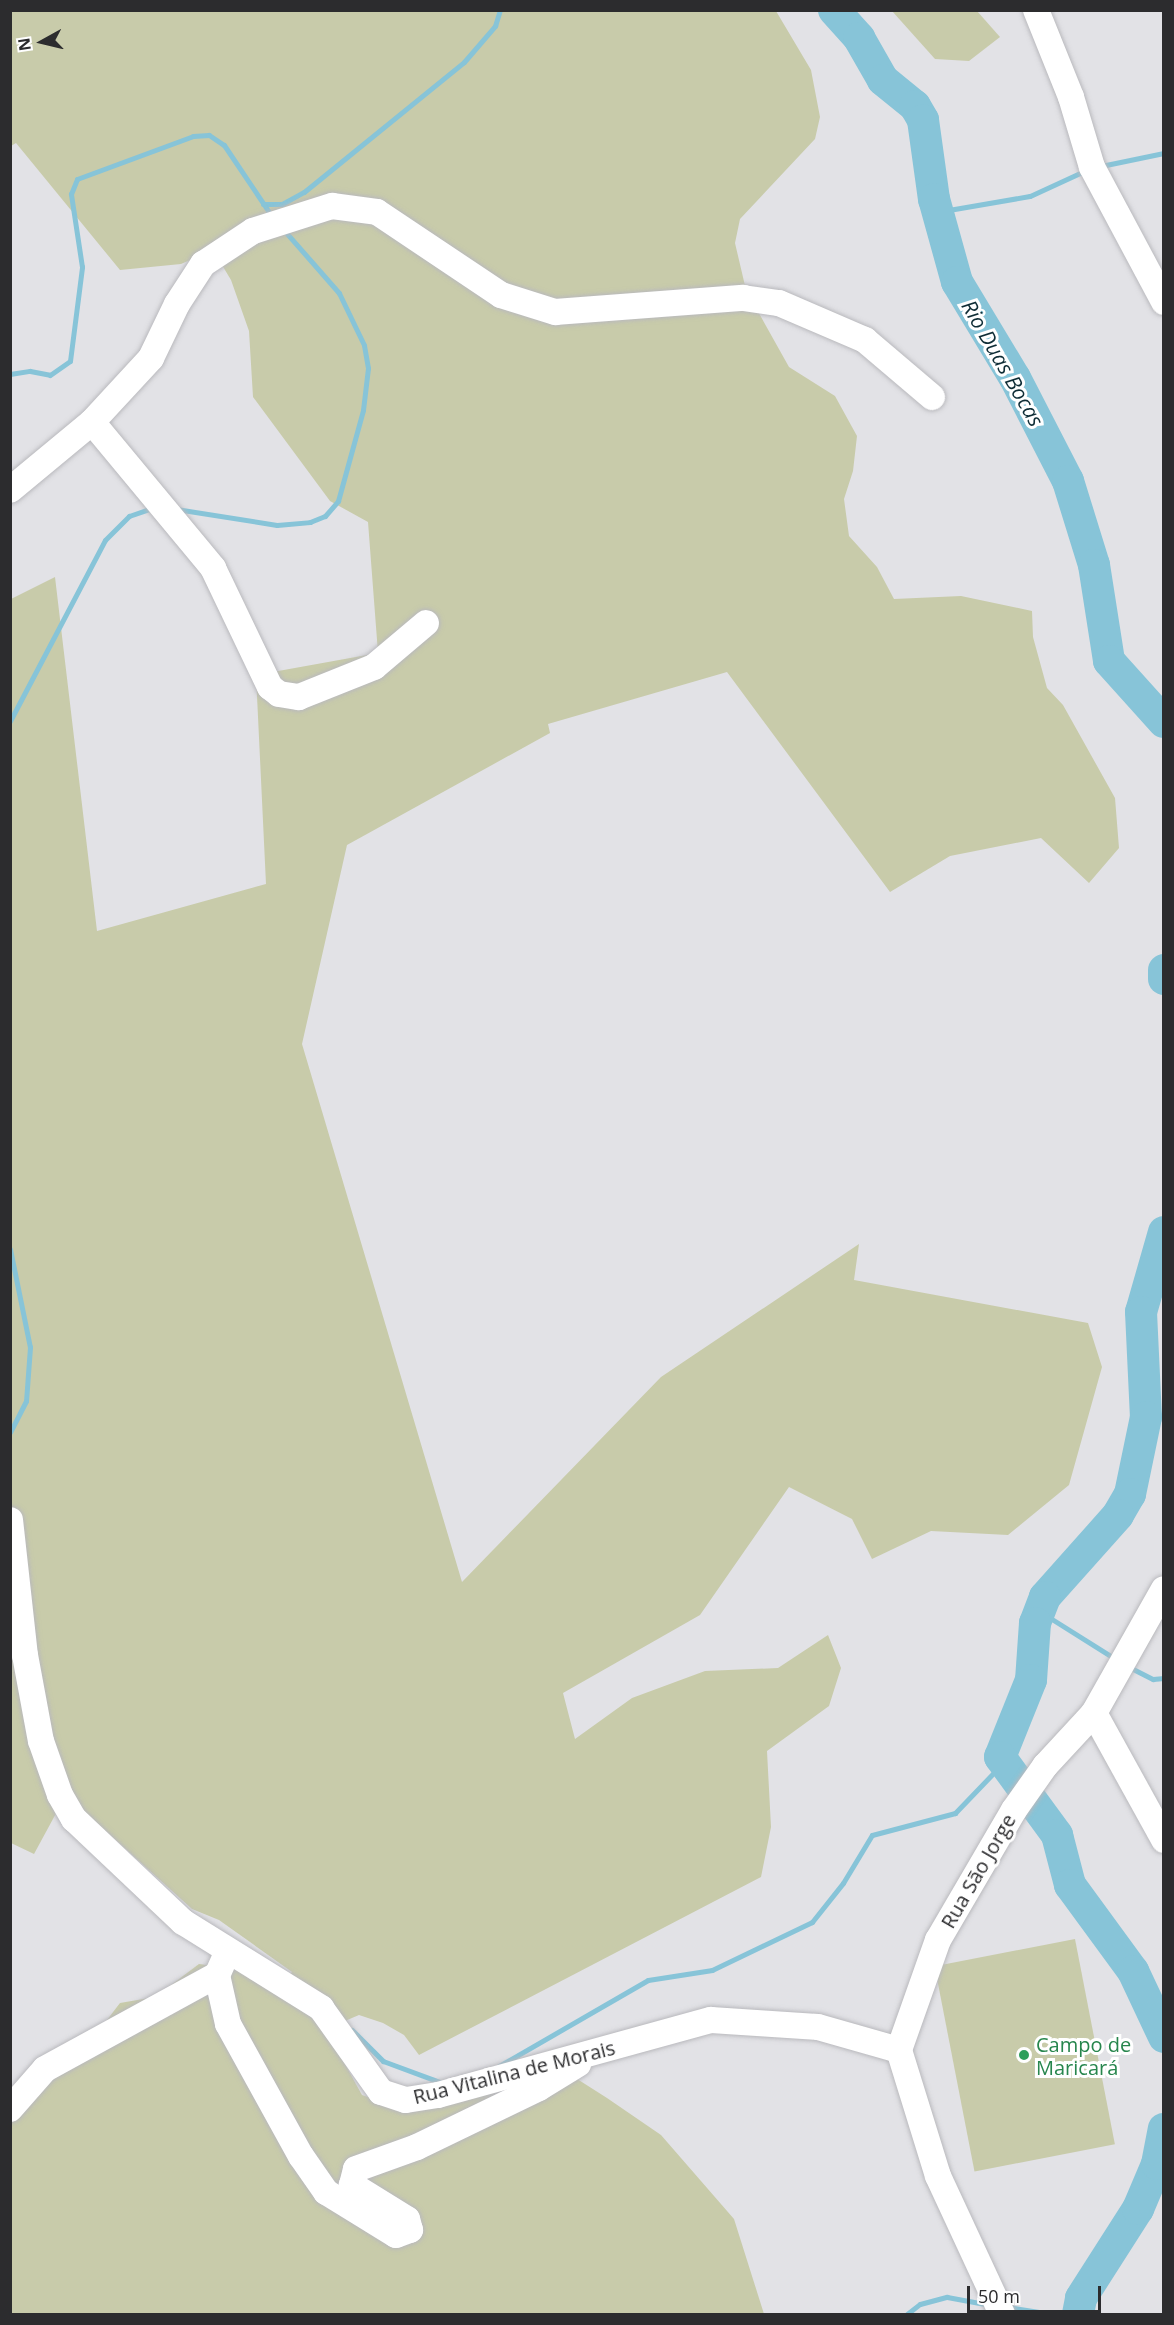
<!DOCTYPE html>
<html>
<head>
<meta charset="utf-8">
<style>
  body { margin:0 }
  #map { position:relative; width:1174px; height:2325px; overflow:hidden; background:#e2e2e6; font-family:"Open Sans",sans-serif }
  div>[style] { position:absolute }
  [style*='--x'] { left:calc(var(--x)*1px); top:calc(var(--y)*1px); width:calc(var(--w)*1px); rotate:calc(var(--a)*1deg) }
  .green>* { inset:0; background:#c8cbaa; transform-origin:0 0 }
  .stream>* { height:5px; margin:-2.5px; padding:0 2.5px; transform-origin:2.5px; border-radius:2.5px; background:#87c4d8 }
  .river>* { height:32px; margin:-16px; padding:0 16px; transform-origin:16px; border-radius:16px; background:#87c4d8 }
  .roads { filter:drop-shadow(0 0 2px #b9b9bd) drop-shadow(0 0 2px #b9b9bd) }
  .minor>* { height:26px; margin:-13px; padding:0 13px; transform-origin:13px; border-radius:13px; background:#fff }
  .dots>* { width:16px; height:16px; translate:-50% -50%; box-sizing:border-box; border:3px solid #fff; border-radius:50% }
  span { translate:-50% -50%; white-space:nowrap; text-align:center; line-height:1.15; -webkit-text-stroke:6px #fff; paint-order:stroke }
  .street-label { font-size:20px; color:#2c2c2e }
  .leisure-label { font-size:20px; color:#27864d }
  .left { translate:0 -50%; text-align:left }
  .water-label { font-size:21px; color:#0f2d36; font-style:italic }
  .frame { position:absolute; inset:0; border:12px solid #2c2c2e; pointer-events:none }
  .north { position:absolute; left:12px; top:12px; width:60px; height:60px; -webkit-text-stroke:4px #fff; paint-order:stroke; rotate:262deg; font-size:16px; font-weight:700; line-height:24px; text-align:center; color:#2c2c2e }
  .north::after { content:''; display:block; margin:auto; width:21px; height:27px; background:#2c2c2e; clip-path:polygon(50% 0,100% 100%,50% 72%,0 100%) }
  .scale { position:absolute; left:967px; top:2286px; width:134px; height:27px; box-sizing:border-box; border:3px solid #2c2c2e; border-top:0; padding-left:8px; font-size:18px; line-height:21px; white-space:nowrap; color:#2c2c2e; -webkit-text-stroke:4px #fff; paint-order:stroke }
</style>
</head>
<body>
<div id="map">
  <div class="green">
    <div style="clip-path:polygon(10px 11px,776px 11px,811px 70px,820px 117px,815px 139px,740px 219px,735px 243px,746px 290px,789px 367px,835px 396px,857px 436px,853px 471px,844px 499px,849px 536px,877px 567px,894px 599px,961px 596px,1032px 611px,1033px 637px,1047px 688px,1063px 705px,1115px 798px,1119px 848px,1089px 883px,1041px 838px,950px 856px,890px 892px,727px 672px,548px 724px,550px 733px,347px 845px,302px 1044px,462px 1582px,661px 1377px,859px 1244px,854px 1280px,1088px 1323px,1102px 1367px,1069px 1485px,1008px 1535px,931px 1531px,872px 1559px,852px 1519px,789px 1487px,700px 1615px,563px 1693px,575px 1739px,632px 1698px,705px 1671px,778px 1668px,828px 1635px,841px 1668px,829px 1706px,767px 1751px,771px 1827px,761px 1877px,419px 2055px,404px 2035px,383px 2023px,359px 2015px,333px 2026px,335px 2046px,362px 2095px,396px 2107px,563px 2070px,607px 2098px,661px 2135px,734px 2219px,764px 2314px,11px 2314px,11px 2113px,87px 2046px,120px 2003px,155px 1997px,199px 1964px,243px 1970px,281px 1984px,292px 1972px,219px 1920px,192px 1909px,66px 1795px,34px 1854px,11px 1843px,11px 599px,55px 577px,97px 931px,266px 884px,256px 675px,378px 653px,368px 522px,330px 501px,253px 397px,249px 331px,231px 280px,213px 250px,181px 264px,120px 270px,16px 143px,11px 146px)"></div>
    <div style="clip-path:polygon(892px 11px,977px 11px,1000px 37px,969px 61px,935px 59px)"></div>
    <div style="left:1075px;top:1939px;width:209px;height:143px;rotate:79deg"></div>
  </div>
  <div class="stream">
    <div style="--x:1101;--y:166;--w:64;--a:-11.7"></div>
    <div style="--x:263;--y:204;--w:19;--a:0"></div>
    <div style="--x:282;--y:204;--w:25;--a:-29"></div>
    <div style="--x:304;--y:192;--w:206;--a:-39.1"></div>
    <div style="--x:464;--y:62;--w:48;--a:-49.3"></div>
    <div style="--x:495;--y:26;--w:17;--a:-73"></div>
    <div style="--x:937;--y:212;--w:94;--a:-9.8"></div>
    <div style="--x:1030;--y:196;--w:55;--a:-24.7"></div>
    <div style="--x:10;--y:374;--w:20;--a:-9"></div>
    <div style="--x:30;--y:371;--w:20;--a:11"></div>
    <div style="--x:50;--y:375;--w:24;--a:-35"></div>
    <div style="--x:70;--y:361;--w:95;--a:-82.7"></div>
    <div style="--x:82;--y:267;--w:74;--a:-98.6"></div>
    <div style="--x:71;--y:194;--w:16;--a:-68"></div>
    <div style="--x:77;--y:179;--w:124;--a:-20.3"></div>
    <div style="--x:193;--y:136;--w:16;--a:-4"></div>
    <div style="--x:209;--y:135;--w:18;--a:34"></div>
    <div style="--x:224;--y:145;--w:88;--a:56.1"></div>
    <div style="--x:176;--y:509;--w:102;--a:9"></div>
    <div style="--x:277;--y:525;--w:33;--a:-5"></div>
    <div style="--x:310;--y:522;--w:16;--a:-22"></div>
    <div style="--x:325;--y:516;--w:20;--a:-49"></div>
    <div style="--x:338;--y:501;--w:94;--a:-74.6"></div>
    <div style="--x:363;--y:410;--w:42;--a:-83.2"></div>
    <div style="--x:368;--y:368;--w:23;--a:-100"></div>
    <div style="--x:364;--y:345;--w:58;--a:-115.7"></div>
    <div style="--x:339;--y:293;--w:85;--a:-131.2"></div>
    <div style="--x:10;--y:721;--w:204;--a:-62.3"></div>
    <div style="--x:105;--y:540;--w:34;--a:-45"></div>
    <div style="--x:129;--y:516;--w:21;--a:-19"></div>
    <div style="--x:10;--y:1249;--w:100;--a:78.5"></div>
    <div style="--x:30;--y:1347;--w:54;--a:94.2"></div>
    <div style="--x:26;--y:1401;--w:35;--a:117"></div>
    <div style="--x:1039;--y:1611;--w:83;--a:32.2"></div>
    <div style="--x:1129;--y:1667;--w:27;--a:27"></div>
    <div style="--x:1153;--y:1679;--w:11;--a:-5"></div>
    <div style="--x:352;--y:2030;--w:44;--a:45"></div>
    <div style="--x:383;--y:2061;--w:63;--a:20.4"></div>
    <div style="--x:499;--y:2066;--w:172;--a:-30"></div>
    <div style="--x:648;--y:1980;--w:65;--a:-8.9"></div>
    <div style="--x:712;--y:1970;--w:111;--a:-25.6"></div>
    <div style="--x:812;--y:1922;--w:50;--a:-51.5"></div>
    <div style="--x:843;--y:1883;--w:56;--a:-58.9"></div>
    <div style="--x:872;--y:1835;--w:86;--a:-14.8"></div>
    <div style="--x:955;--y:1813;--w:68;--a:-46.2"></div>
    <div style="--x:1008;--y:2307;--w:44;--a:9.2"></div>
    <div style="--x:907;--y:2314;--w:16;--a:-38"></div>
    <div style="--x:920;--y:2304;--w:28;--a:-15"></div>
    <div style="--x:947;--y:2297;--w:44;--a:10.5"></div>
    <div style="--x:1059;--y:2314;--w:19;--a:-6"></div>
  </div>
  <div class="river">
    <div style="--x:834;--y:10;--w:38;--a:48"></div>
    <div style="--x:859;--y:38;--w:48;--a:60.3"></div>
    <div style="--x:883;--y:80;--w:41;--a:39.1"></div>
    <div style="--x:915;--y:106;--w:16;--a:60"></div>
    <div style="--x:923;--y:120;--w:80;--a:82.1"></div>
    <div style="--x:934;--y:199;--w:86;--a:74.5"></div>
    <div style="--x:957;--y:282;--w:112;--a:58.9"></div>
    <div style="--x:1015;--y:378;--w:116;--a:62.8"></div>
    <div style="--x:1068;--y:481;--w:88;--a:72.8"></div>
    <div style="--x:1094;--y:565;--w:97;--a:81.1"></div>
    <div style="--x:1109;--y:661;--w:82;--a:48"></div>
    <div style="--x:1164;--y:970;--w:9;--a:90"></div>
    <div style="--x:1164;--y:1232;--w:83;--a:106"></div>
    <div style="--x:1141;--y:1312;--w:105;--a:87.3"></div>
    <div style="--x:1146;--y:1417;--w:79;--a:101.7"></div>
    <div style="--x:1130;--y:1494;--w:24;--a:120"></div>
    <div style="--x:1118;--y:1515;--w:110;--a:131.7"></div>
    <div style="--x:1045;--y:1597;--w:28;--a:111"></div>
    <div style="--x:1035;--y:1623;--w:57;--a:94"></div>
    <div style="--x:1031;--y:1680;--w:83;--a:111.9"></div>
    <div style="--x:1000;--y:1757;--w:97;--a:53.8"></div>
    <div style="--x:1057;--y:1835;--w:52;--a:75.4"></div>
    <div style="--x:1070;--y:1885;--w:107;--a:53.8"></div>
    <div style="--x:1133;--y:1971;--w:73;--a:64.8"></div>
    <div style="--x:1078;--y:2314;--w:16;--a:-79"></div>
    <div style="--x:1081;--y:2298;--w:106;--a:-57.4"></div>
    <div style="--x:1138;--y:2209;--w:49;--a:-67.1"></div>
    <div style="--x:1157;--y:2164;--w:36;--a:-79"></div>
  </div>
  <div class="roads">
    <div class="minor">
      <div style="--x:1036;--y:10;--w:94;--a:68.1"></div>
      <div style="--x:1071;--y:97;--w:73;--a:73.3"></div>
      <div style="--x:1092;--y:167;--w:153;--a:61.9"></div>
      <div style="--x:92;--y:422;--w:190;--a:50.3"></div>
      <div style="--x:213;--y:568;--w:132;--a:64.4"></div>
      <div style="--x:270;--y:687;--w:11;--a:38"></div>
      <div style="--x:279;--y:694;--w:20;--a:9"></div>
      <div style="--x:299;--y:697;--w:81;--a:-21.8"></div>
      <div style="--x:374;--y:667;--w:68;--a:-40.2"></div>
      <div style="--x:10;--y:490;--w:107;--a:-39.7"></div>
      <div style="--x:92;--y:422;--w:87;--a:-47.3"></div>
      <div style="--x:151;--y:358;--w:60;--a:-64.3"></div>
      <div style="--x:177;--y:304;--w:48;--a:-57"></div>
      <div style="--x:203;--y:264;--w:60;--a:-33.4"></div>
      <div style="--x:253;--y:231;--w:83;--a:-17.6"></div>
      <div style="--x:332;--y:206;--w:45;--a:7.6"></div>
      <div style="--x:377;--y:212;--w:149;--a:33.8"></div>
      <div style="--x:501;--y:295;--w:57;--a:17.5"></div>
      <div style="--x:555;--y:312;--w:189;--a:-4.3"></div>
      <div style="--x:743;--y:298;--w:36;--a:8"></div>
      <div style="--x:779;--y:303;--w:94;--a:23.3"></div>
      <div style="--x:865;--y:340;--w:88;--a:40.4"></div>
      <div style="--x:10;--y:1520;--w:136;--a:83.7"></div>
      <div style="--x:25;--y:1655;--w:87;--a:79.5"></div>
      <div style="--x:41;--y:1741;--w:57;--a:70.6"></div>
      <div style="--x:60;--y:1795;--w:28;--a:60"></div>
      <div style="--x:74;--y:1819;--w:150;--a:43.4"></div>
      <div style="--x:183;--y:1922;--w:163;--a:31.9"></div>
      <div style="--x:321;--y:2008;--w:103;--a:54.5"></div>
      <div style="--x:381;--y:2092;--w:26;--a:18"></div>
      <div style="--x:406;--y:2100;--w:32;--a:-9"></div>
      <div style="--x:438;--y:2095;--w:283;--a:-15.4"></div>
      <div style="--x:711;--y:2020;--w:107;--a:3.7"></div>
      <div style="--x:818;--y:2027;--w:84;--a:15.9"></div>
      <div style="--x:1094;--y:1713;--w:145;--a:61.1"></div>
      <div style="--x:227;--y:1953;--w:24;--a:114"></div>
      <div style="--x:217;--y:1975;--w:50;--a:77.3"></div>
      <div style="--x:228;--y:2024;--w:151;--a:61.1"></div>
      <div style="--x:301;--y:2156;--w:44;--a:55.2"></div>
      <div style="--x:326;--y:2192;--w:82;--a:31.6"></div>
      <div style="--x:396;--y:2235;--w:15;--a:-20"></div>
      <div style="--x:410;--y:2230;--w:11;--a:-105"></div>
      <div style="--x:407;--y:2219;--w:65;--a:-148.3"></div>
      <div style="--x:352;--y:2185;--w:16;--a:-76"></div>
      <div style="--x:356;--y:2169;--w:65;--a:-19.8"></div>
      <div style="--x:417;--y:2147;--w:136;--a:-25.8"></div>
      <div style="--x:539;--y:2088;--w:46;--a:-31.6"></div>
      <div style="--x:899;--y:2050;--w:117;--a:-70.5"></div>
      <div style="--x:938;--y:1940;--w:151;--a:-59.7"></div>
      <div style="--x:1014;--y:1810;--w:54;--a:-54.8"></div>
      <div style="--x:1045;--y:1766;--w:72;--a:-47.2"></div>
      <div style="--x:1094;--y:1713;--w:142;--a:-60.6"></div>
      <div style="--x:899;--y:2050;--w:132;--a:72.8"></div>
      <div style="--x:938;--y:2176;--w:152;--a:65.1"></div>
      <div style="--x:10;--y:2109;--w:53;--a:-48.8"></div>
      <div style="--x:45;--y:2069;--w:196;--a:-28.7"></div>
    </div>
  </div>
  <div class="dots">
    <div style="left:1024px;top:2055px;background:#2e9e5b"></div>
  </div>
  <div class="street-label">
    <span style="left:978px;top:1871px;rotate:-60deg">Rua São Jorge</span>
    <span style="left:514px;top:2072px;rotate:-14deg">Rua Vitalina de Morais</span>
  </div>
  <div class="leisure-label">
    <span class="left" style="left:1036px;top:2056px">Campo de<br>Maricará</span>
  </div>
  <div class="water-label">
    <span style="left:1003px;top:363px;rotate:60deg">Rio Duas Bocas</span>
  </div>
  <div class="frame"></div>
  <div class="north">N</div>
  <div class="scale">50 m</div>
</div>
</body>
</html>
